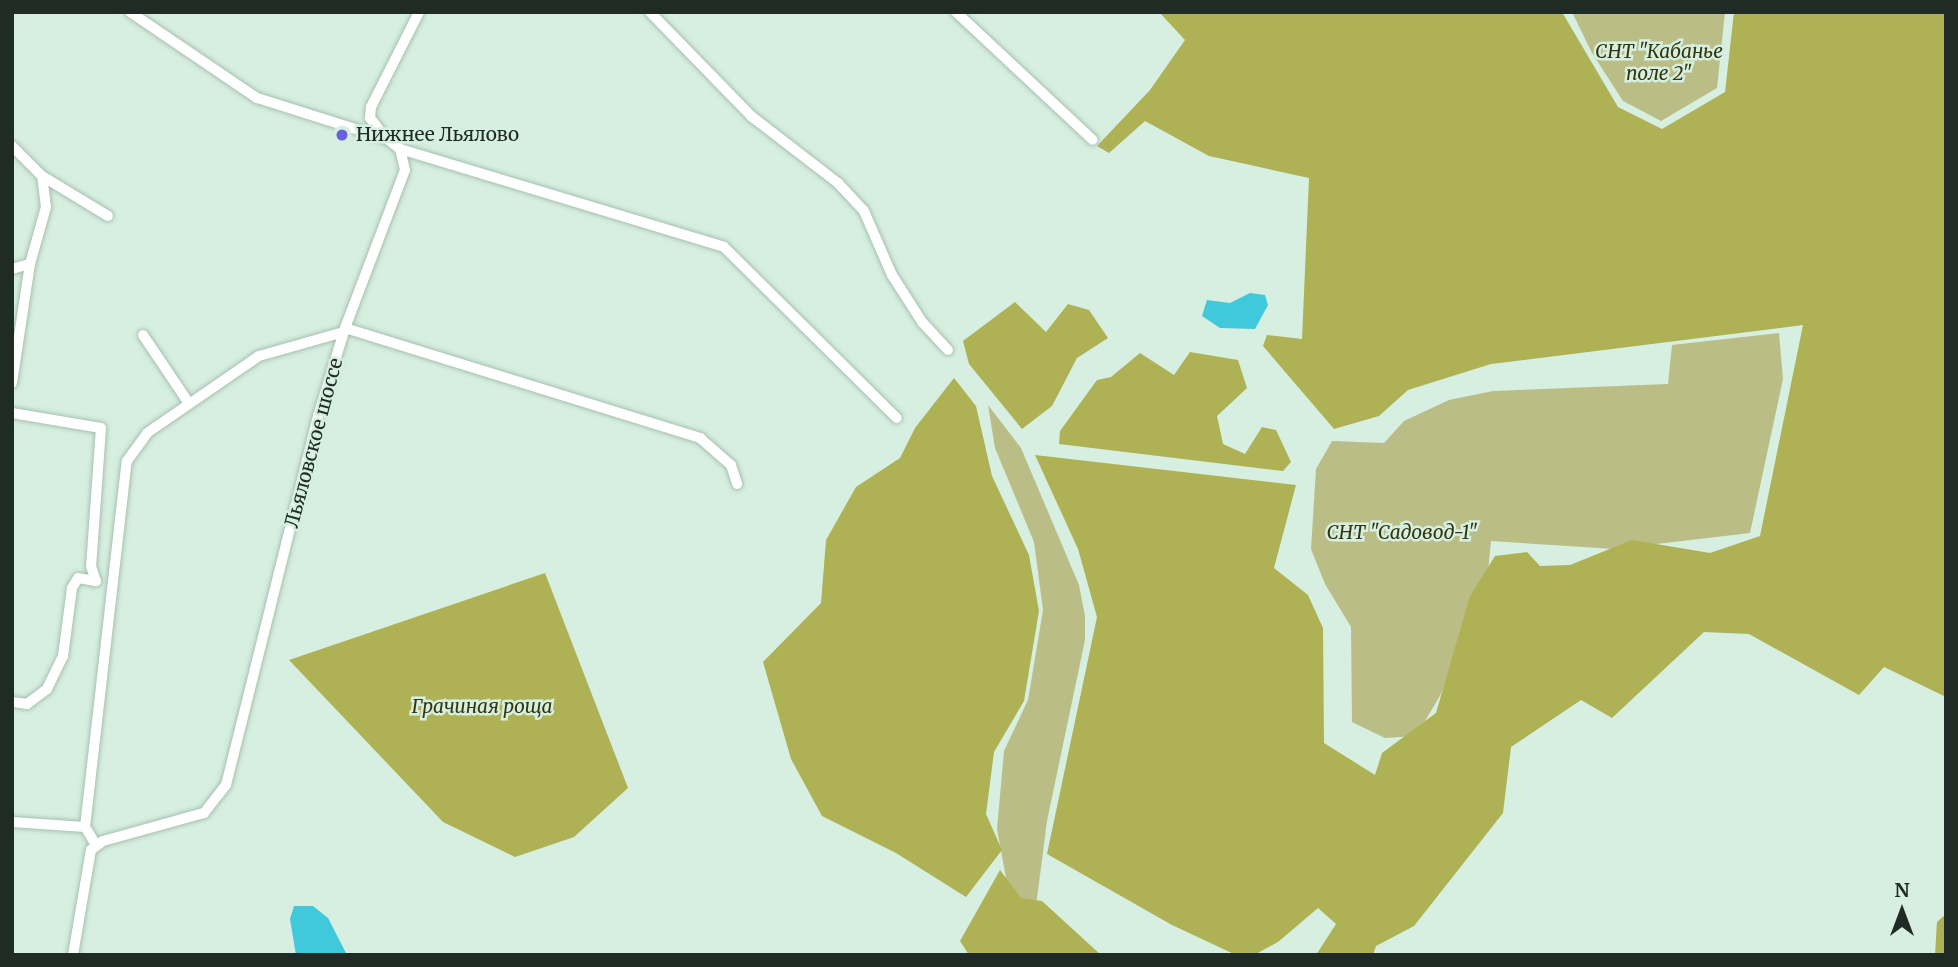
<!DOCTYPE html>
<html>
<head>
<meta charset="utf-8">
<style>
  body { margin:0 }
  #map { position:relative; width:1958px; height:967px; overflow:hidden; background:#d6efe0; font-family:Merriweather,serif }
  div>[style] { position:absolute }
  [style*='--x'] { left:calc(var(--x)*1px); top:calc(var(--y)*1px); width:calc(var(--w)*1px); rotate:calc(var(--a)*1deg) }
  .green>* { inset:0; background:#bbbd86 }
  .forest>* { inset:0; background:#afb155 }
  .water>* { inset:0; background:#40c8db }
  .roads { filter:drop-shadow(0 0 2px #a8c0b2) drop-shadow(0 0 2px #a8c0b2) }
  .minor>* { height:10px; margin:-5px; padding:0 5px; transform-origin:5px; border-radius:5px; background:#fff }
  .dots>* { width:19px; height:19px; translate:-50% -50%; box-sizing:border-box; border:4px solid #d6efe0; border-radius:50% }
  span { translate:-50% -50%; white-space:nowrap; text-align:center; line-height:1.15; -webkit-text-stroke:5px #d6efe0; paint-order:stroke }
  .park-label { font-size:19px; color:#35360e; font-style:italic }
  .poi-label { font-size:19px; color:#212b25 }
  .left { translate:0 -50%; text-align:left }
  .street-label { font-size:19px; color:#212b25 }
  .frame { position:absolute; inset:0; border:14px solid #212b25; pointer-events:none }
  .north { position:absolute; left:1867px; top:876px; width:70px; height:70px; -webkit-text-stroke:5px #d6efe0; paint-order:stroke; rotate:0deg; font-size:19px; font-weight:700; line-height:28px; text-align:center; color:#212b25 }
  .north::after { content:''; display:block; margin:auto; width:24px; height:32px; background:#212b25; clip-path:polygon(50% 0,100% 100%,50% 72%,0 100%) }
</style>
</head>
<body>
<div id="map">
  <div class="green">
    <div style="clip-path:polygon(1572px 12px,1725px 12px,1717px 88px,1661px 121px,1623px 101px,1592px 53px)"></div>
    <div style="clip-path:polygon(1779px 333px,1783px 379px,1750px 533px,1614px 549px,1491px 541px,1488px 572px,1441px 694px,1416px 736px,1385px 738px,1352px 722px,1351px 627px,1325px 584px,1311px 549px,1316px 469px,1332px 441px,1384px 443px,1404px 421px,1449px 400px,1493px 391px,1668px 384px,1672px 345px)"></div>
    <div style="clip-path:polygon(988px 405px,1021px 448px,1079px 585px,1085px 616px,1085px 640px,1047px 821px,1036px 906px,1011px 905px,997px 829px,1004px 751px,1028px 700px,1043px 610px,1034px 542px,995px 448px)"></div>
  </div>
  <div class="forest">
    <div style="clip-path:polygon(1159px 12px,1562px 12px,1618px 107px,1662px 129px,1725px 92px,1734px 12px,1946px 12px,1946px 697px,1884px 667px,1859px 695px,1749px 634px,1704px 632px,1612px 718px,1581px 700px,1511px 747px,1503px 813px,1414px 926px,1376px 946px,1373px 955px,1316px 955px,1336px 924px,1318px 908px,1278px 942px,1254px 955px,1236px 955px,1172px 925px,1047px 854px,1097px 617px,1078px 549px,1035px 455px,1296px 485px,1274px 568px,1308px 595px,1323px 628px,1324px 743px,1375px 775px,1382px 753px,1436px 713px,1470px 596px,1495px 556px,1527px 552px,1540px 566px,1570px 565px,1632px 540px,1710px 553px,1760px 536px,1803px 325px,1491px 364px,1408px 390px,1379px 416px,1334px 429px,1263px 346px,1267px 335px,1302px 339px,1309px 178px,1209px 156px,1145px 121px,1109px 153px,1097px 146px,1150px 90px,1185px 40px)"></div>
    <div style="clip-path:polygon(1015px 302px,1046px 332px,1068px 304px,1089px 310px,1108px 338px,1077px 358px,1052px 406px,1022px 429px,969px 364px,963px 341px)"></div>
    <div style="clip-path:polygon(1190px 352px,1238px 360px,1247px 388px,1217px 416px,1223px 444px,1245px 454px,1262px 427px,1276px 430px,1291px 462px,1283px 471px,1059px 444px,1060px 431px,1097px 380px,1111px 377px,1140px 353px,1174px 375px)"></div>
    <div style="clip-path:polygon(954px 378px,976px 406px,992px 476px,1029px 555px,1039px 611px,1024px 701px,994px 752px,986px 814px,1002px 850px,966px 897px,896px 853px,822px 816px,791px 759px,763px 662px,821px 603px,826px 540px,856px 487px,900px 458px,915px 428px)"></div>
    <div style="clip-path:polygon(545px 573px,628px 788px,574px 837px,515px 857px,443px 822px,289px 660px)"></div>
    <div style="clip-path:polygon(1000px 870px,1021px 898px,1042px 901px,1101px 955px,969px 955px,960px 941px)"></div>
    <div style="clip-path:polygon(1946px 914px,1946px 955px,1935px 955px,1937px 922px)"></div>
  </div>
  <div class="water">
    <div style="clip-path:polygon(1250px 293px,1265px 295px,1268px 305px,1255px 329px,1220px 328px,1202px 316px,1207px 300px,1230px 303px)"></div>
    <div style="clip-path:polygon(294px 906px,313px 906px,328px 918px,347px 955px,296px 955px,290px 919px)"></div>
  </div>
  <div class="roads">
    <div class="minor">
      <div style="--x:650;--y:12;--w:145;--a:45.8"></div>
      <div style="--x:751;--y:116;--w:110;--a:37.6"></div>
      <div style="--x:838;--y:183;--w:38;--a:47"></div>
      <div style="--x:864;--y:211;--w:70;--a:66.4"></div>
      <div style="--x:892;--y:275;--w:56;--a:57.4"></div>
      <div style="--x:922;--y:322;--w:38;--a:47"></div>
      <div style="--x:956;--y:12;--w:187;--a:43.1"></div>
      <div style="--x:385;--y:137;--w:24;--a:-128"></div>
      <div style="--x:370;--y:118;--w:11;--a:-85"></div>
      <div style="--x:371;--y:107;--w:106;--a:-63.2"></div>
      <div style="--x:12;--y:146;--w:42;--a:45"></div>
      <div style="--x:42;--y:176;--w:77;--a:31.2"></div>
      <div style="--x:400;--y:149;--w:338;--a:16.8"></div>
      <div style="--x:724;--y:247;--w:243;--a:44.7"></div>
      <div style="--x:12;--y:269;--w:19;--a:-16"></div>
      <div style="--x:345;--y:328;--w:372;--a:17.2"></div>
      <div style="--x:700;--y:438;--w:41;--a:41.1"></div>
      <div style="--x:731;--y:465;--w:20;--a:72"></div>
      <div style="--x:143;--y:335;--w:81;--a:56.1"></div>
      <div style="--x:12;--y:383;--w:120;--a:-81.4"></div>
      <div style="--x:30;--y:264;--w:59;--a:-74.3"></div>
      <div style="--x:46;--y:207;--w:31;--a:-97"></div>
      <div style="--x:12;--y:413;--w:90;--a:9.6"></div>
      <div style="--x:101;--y:428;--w:138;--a:94.1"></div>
      <div style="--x:91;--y:566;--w:16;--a:72"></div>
      <div style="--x:96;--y:581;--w:18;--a:-171"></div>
      <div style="--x:78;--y:578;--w:12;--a:121"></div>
      <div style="--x:72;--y:588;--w:69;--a:97.5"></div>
      <div style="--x:63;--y:656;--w:37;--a:116"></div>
      <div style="--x:47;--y:689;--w:25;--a:143"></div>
      <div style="--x:27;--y:704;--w:15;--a:-172"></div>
      <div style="--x:12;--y:822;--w:73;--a:3.9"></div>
      <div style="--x:96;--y:845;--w:21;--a:-121"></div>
      <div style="--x:85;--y:827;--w:368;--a:-83.5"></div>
      <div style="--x:127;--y:461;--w:34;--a:-54"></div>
      <div style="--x:147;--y:433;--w:136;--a:-34.5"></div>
      <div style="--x:259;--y:356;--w:88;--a:-15.8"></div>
      <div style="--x:73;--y:955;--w:107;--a:-80.3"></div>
      <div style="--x:91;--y:850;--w:15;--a:-37"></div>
      <div style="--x:103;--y:841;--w:105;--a:-15.5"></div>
      <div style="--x:204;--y:813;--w:36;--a:-52"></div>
      <div style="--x:226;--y:785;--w:380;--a:-76"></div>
      <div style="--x:318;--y:416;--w:92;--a:-72.9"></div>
      <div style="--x:345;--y:328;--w:169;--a:-69.2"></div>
      <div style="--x:405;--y:170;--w:22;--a:-103"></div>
      <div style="--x:400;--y:149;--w:16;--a:-142"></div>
      <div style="--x:387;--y:139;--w:136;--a:-162.5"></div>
      <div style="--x:257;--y:98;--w:153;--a:-145.9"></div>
    </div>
  </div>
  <div class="dots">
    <div style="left:342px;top:135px;background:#6961db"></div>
  </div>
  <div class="park-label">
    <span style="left:1659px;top:63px">СНТ "Кабанье<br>поле 2"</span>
    <span style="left:1402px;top:533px">СНТ "Садовод-1"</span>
    <span style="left:482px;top:707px">Грачиная роща</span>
  </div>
  <div class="poi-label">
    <span class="left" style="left:356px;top:135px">Нижнее Льялово</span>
  </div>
  <div class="street-label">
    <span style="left:314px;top:443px;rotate:-75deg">Льяловское шоссе</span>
  </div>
  <div class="frame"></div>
  <div class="north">N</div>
</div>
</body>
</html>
